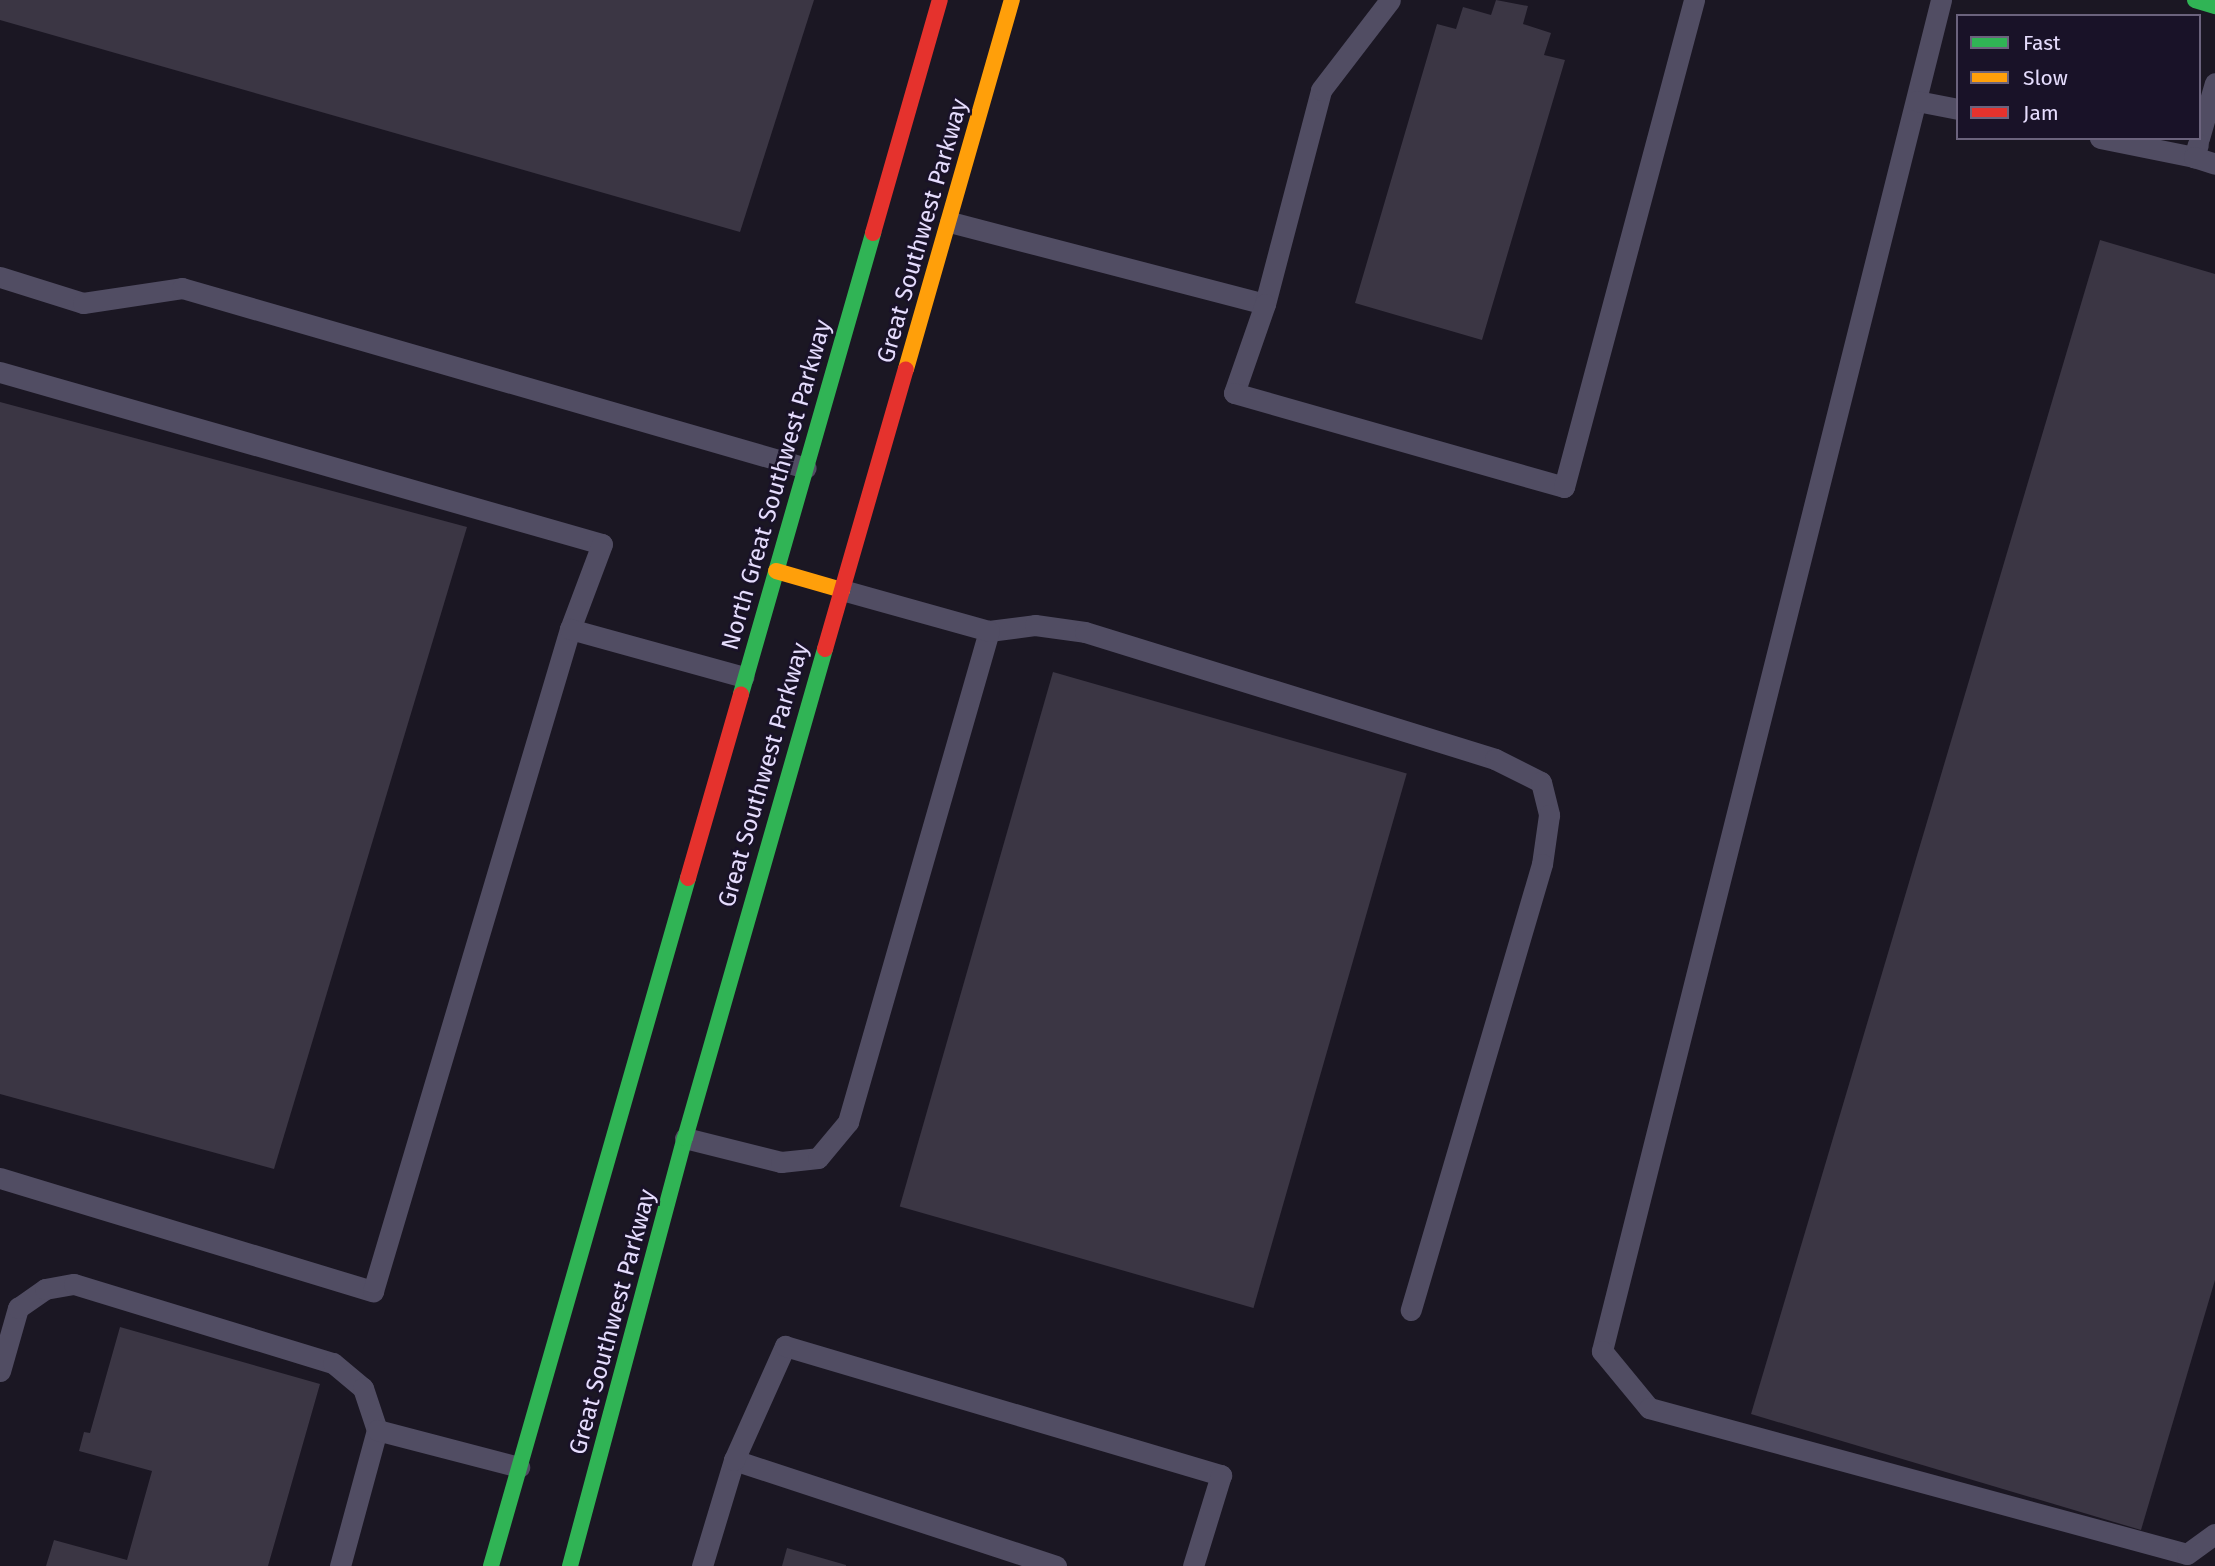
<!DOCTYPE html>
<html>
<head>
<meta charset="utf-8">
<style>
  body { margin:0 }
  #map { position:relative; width:2215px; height:1566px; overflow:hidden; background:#1b1723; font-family:"Fira Sans",sans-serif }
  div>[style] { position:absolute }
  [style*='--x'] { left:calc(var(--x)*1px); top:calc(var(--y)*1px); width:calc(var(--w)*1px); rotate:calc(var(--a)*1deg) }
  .building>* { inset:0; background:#3b3644; transform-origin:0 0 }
  .lane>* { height:21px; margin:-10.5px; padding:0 10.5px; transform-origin:10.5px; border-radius:10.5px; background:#514d63 }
  .fast>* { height:16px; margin:-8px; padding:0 8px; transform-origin:8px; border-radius:8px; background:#30b455 }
  .slow>* { height:16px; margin:-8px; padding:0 8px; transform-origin:8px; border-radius:8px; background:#ff9f0a }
  .jam>* { height:16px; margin:-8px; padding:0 8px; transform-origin:8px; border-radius:8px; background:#e5322d }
  span { translate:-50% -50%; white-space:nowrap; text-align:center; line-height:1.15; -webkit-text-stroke:5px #191228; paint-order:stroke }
  .street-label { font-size:24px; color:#e5dcfd }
  .legend { position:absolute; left:1956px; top:14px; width:245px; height:126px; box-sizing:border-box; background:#191228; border:2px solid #6b637d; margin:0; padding:9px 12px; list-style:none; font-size:21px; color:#e5dcfd }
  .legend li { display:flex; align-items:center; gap:14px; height:35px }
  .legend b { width:35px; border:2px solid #6b637d }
</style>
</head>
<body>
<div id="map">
  <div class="building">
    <div style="clip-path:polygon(0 0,814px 0,740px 232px,0 20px)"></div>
    <div style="clip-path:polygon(1496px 0,1528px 6px,1523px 24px,1551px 33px,1544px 55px,1565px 60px,1482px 340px,1355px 303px,1437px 24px,1456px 29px,1463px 7px,1491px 15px)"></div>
    <div style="clip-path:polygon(2100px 240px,2215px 274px,2215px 1280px,2141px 1530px,1751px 1414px)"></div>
    <div style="clip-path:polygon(0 402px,467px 527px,274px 1169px,0 1094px)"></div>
    <div style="left:1053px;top:672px;width:368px;height:556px;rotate:16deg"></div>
    <div style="clip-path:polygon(120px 1327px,320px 1384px,268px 1566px,46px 1566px,54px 1540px,127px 1560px,152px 1471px,79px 1451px,84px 1432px,90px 1433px)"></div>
    <div style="clip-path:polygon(787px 1548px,846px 1565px,846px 1566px,782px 1566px)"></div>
  </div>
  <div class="lane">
    <div style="--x:1941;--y:0;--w:1393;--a:104.09"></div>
    <div style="--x:1602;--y:1351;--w:74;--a:50.5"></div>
    <div style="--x:1649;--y:1408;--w:557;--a:15.18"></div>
    <div style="--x:2187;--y:1554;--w:34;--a:-36"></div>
    <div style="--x:1917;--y:101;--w:42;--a:11"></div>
    <div style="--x:2100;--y:138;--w:96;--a:11.4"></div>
    <div style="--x:2199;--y:138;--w:57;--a:-73.8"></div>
    <div style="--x:2198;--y:144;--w:14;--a:107"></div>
    <div style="--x:2194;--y:157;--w:22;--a:18"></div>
    <div style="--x:950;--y:222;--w:325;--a:14.6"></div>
    <div style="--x:1265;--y:304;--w:221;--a:-75.3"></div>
    <div style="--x:1321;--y:90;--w:113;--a:-52.5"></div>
    <div style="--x:0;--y:277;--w:87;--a:17.4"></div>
    <div style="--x:83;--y:303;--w:100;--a:-8.6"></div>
    <div style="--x:182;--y:288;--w:649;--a:16.09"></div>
    <div style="--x:1265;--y:304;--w:94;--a:109.2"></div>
    <div style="--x:1234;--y:393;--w:343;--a:15.9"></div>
    <div style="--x:1564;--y:487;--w:504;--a:-75.05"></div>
    <div style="--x:0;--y:372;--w:626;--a:15.95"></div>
    <div style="--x:602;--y:544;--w:91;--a:110.6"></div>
    <div style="--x:989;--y:631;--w:46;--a:-7.4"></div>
    <div style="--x:1035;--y:625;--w:50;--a:8"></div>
    <div style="--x:1085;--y:632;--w:429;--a:17.2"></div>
    <div style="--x:1495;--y:759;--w:51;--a:26.6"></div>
    <div style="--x:1541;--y:782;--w:34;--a:76"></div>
    <div style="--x:1549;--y:815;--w:49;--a:98.1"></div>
    <div style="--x:1542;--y:864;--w:465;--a:106.4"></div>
    <div style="--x:685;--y:1138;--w:99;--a:14"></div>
    <div style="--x:781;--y:1162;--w:37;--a:-6"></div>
    <div style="--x:818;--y:1158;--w:47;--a:-50.2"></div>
    <div style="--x:848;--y:1122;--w:511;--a:-73.98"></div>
    <div style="--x:989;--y:631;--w:153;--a:-164.4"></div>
    <div style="--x:0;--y:1178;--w:390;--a:16.9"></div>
    <div style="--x:373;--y:1291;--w:691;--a:-73.43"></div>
    <div style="--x:570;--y:629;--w:180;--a:15.4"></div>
    <div style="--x:0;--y:1371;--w:66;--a:-74.1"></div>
    <div style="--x:18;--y:1308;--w:33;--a:-35"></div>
    <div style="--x:45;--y:1289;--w:29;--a:-10"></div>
    <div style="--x:74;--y:1284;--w:271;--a:17"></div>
    <div style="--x:333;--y:1363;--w:39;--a:40"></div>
    <div style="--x:363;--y:1388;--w:44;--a:71.6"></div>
    <div style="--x:734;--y:1460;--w:339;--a:18.2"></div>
    <div style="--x:340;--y:1566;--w:141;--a:-74.8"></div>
    <div style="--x:377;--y:1430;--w:147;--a:14.6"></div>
    <div style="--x:702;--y:1566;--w:111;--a:-73.2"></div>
    <div style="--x:734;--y:1460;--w:125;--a:-65.9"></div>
    <div style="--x:785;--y:1346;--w:455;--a:16.5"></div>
    <div style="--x:1221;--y:1475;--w:95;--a:107.1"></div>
  </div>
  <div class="fast">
    <div style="--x:2195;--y:0;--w:21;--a:17"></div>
    <div style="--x:741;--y:694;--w:480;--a:-74"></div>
    <div style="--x:491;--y:1566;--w:716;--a:-74.02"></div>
    <div style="--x:570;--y:1566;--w:443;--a:-75"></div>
    <div style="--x:685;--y:1138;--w:509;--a:-74.02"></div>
  </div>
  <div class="slow">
    <div style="--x:906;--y:369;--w:384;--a:-74"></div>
    <div style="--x:776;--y:571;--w:69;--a:16.1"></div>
  </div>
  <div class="jam">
    <div style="--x:873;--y:233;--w:242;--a:-74"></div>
    <div style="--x:825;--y:649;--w:291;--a:-73.9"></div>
    <div style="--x:688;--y:878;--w:191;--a:-73.9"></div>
  </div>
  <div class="street-label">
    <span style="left:923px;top:231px;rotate:-74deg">Great Southwest Parkway</span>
    <span style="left:777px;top:485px;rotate:-74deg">North Great Southwest Parkway</span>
    <span style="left:764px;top:775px;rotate:-74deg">Great Southwest Parkway</span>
    <span style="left:613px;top:1322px;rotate:-75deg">Great Southwest Parkway</span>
  </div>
  <ul class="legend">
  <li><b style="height:9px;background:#30b455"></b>Fast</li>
  <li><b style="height:9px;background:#ff9f0a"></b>Slow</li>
  <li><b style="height:9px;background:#e5322d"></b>Jam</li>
  </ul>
</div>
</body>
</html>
